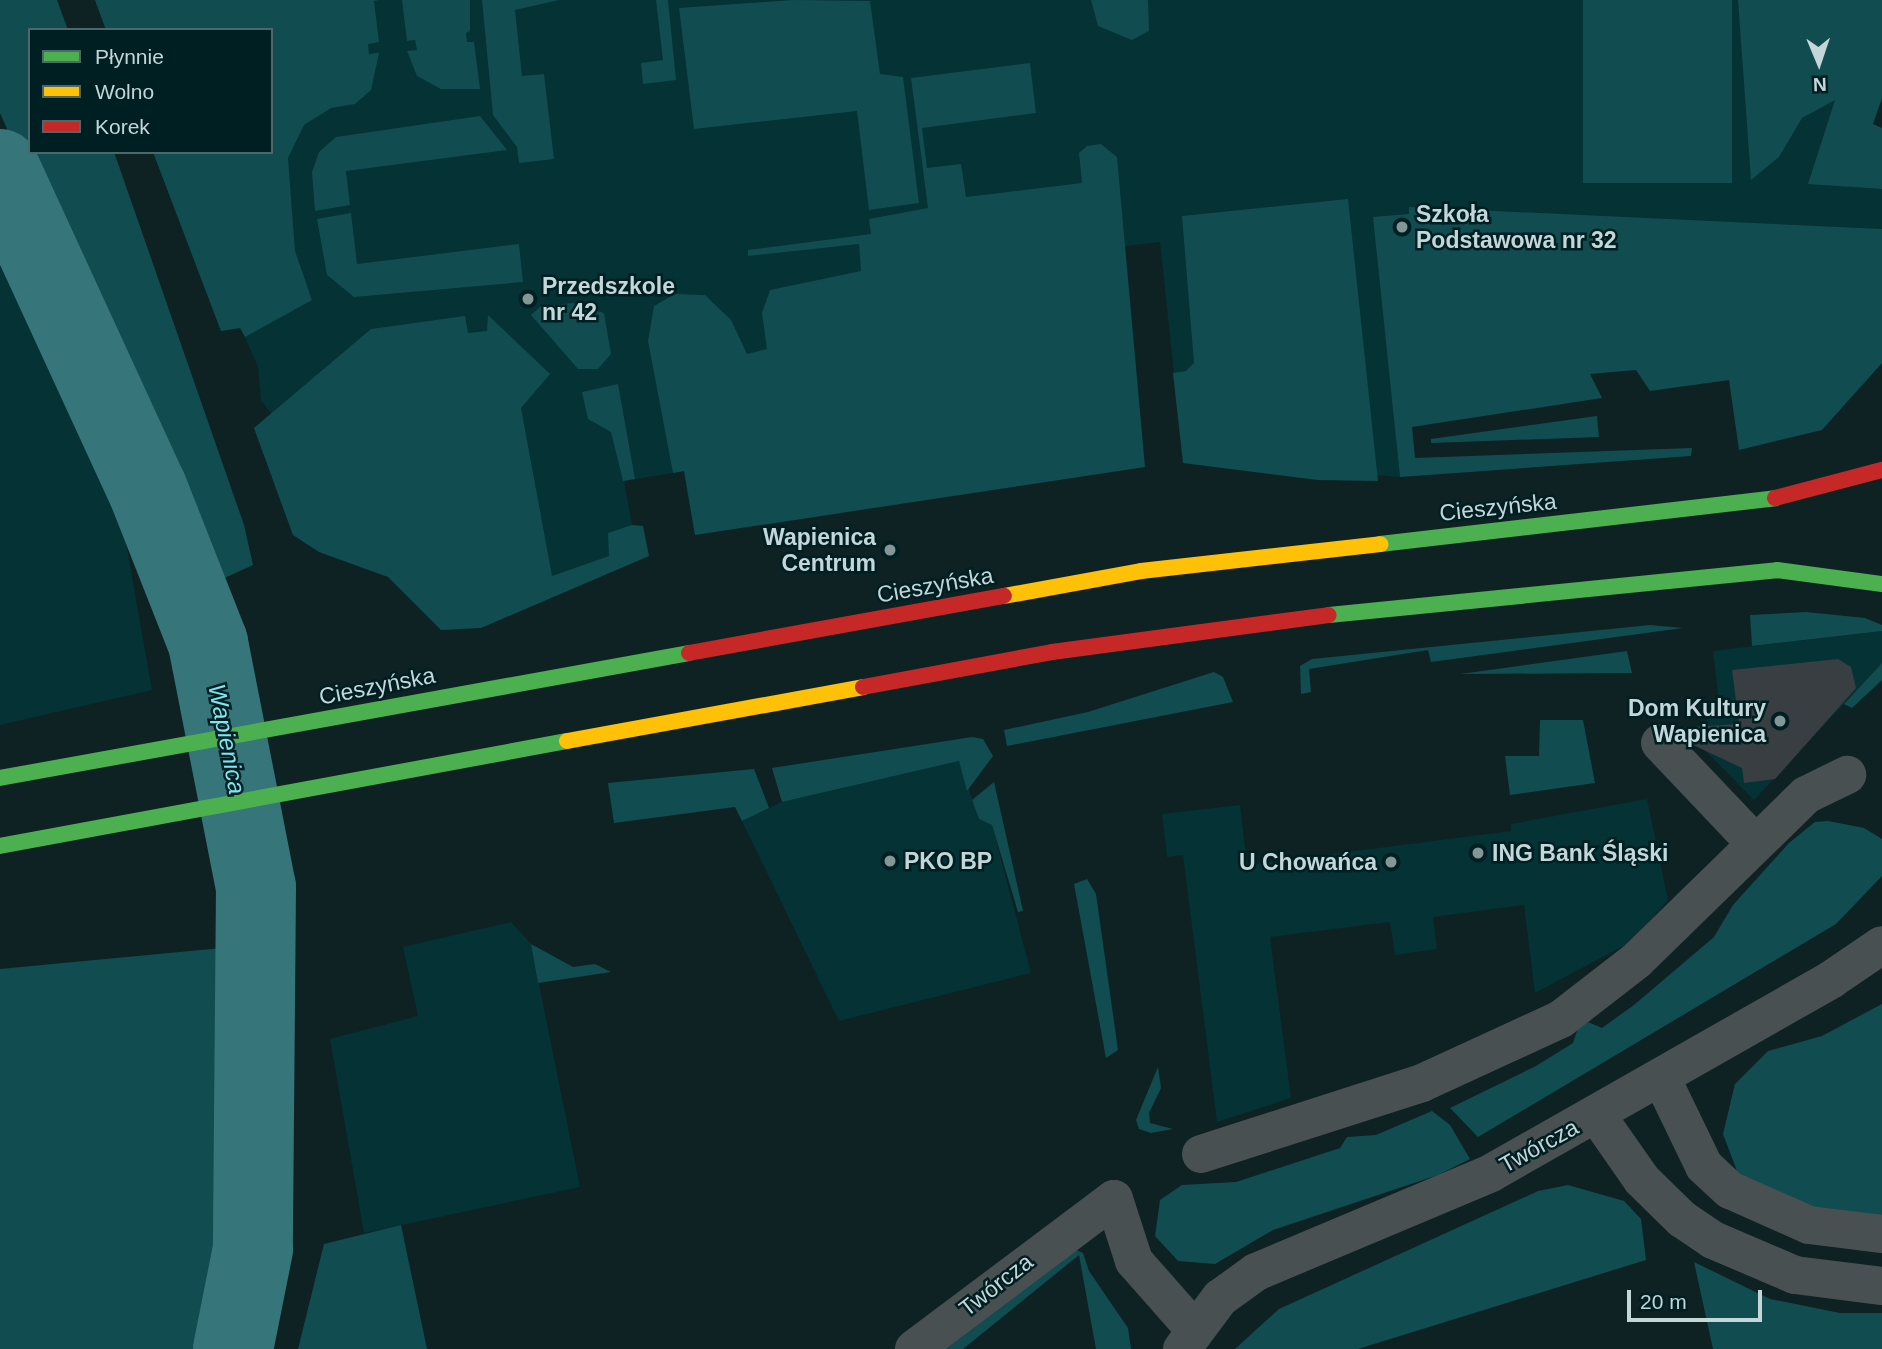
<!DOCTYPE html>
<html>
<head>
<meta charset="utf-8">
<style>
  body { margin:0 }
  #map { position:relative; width:1882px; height:1349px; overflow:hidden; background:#0e2224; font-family:Arial,sans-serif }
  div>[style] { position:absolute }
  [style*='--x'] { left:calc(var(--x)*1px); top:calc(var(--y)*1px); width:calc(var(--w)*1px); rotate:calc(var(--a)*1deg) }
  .built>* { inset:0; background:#043235 }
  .green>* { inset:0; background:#114c51; transform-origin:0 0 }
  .river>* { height:80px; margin:-40px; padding:0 40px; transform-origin:40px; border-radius:40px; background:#36757a }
  .building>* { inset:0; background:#383e42 }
  .street>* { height:38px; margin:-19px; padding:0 19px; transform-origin:19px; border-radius:19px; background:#495051 }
  .fast>* { height:16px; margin:-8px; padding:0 8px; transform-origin:8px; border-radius:8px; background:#4caf50 }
  .slow>* { height:16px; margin:-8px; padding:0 8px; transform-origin:8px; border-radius:8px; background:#ffc107 }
  .jam>* { height:16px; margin:-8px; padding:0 8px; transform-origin:8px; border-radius:8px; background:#c62828 }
  .dots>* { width:19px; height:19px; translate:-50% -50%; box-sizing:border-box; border:4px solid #001f22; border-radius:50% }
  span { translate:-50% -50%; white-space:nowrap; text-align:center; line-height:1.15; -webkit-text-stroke:5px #001f22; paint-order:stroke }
  .poi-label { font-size:23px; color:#c4d6d7; font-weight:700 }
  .left { translate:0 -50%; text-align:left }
  .right { translate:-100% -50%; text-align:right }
  .street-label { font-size:23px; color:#c4d6d7 }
  .water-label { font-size:24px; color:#7de6f0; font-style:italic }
  .legend { position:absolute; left:28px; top:28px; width:245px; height:126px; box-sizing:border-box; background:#001f22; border:2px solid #4e686a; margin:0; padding:9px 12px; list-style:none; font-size:21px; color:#c4d6d7 }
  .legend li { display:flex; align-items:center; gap:14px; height:35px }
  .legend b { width:35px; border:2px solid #4e686a }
  .north { position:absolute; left:1784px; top:28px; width:70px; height:70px; -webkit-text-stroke:5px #001f22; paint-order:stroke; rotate:178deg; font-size:19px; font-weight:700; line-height:28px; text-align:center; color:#c4d6d7 }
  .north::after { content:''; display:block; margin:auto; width:24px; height:32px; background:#c4d6d7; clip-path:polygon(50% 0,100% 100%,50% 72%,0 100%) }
  .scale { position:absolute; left:1627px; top:1290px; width:135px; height:32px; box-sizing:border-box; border:4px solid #c4d6d7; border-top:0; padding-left:9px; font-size:21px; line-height:24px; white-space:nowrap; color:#c4d6d7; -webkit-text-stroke:5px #001f22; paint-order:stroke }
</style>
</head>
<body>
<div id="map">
  <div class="built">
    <div style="clip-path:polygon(95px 0,1869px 0,1809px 183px,1882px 189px,1882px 334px,1740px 342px,1394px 413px,1400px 477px,1183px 459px,1160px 242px,1126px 246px,806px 517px,695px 535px,684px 471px,624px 481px,636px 546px,461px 611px,417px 573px,293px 535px,254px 428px,271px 413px,261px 401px,258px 367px,241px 328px,221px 331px,153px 152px,271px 152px,271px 30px,106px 30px)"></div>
    <div style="clip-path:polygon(0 236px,119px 503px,152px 690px,0 725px)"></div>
    <div style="clip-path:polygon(1882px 631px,1882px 663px,1754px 800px,1693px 738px,1719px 702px,1713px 651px)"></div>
    <div style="clip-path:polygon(959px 761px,979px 819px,992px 825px,1031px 973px,839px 1021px,742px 821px,782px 802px)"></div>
    <div style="clip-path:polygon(1647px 799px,1668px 900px,1631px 942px,1535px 993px,1524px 905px,1433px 917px,1437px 949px,1395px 955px,1390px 922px,1270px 937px,1291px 1098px,1217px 1122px,1183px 855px,1167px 857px,1162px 814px,1240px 805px,1247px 865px,1511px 831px,1511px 824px)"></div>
    <div style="clip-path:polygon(511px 922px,531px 944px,580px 1187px,364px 1233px,330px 1039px,418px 1016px,403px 947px)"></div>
  </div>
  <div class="green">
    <div style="clip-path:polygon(0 0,57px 0,68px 30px,30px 30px,30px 152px,114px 152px,244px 525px,253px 565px,220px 580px,161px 472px,0 113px)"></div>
    <div style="clip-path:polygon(95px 0,379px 0,374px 1px,379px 42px,368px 44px,369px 54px,379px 53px,371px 90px,355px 104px,331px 108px,304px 125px,288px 158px,295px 251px,312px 300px,245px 337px,240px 328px,221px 331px,153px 152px,271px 152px,271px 30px,106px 30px)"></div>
    <div style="clip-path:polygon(402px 0,470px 0,470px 31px,466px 33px,467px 42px,474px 42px,480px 89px,441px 89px,417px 76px,407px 51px,417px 50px,415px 40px,407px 41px)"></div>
    <div style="clip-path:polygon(482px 0,559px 0,515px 10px,522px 76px,544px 74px,554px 159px,519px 163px,517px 147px,493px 115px)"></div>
    <div style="clip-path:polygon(656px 0,668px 0,676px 80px,643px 84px,641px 63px,663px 60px)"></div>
    <div style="clip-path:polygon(793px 0,870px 1px,880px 74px,903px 77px,919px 203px,869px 210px,857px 111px,694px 129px,679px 8px)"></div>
    <div style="clip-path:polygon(1091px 0,1148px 0,1149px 31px,1132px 40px,1098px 26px)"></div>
    <div style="left:1583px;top:0;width:149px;height:183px"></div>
    <div style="clip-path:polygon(1738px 0,1882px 0,1882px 98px,1873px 124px,1882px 128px,1882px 189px,1808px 184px,1835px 100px,1802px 118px,1779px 157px,1751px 180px)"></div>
    <div style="clip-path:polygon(1030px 63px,1036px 113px,922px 128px,927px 168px,961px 164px,966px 197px,1082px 183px,1079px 153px,1087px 146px,1101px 144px,1117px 157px,1145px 467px,695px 535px,684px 471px,673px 473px,648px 341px,654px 306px,675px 294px,705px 295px,731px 320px,747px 354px,767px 349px,762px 313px,770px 290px,861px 271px,859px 244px,748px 256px,748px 250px,871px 234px,869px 219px,928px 208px,911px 78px)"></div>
    <div style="clip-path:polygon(480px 116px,507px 150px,346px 171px,350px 205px,315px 211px,312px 172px,319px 152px,336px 137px)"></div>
    <div style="clip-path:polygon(1348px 199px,1378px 481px,1318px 480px,1183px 463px,1173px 373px,1186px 371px,1194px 363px,1182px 216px)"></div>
    <div style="clip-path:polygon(1409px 207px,1882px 229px,1882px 363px,1822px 430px,1739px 450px,1729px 380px,1650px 391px,1636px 370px,1590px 374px,1602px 398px,1412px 427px,1415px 458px,1692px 448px,1691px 456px,1400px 477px,1373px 217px,1409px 214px)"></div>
    <div style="clip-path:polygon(351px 213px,357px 264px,519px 244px,523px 282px,354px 297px,327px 275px,317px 219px)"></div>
    <div style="clip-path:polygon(573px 303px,604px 313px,611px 354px,598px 369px,578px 369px,531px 315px,541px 306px)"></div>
    <div style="clip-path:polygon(488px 315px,550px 374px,521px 408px,552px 576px,609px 556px,608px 533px,632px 525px,643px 526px,649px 556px,481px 628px,441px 630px,388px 577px,319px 552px,293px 535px,254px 428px,371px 329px,465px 316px,468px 333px,487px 331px)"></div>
    <div style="clip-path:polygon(618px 384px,635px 479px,623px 481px,611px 432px,588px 419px,582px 392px)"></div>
    <div style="clip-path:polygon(1597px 416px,1599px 437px,1431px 443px,1431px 439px)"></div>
    <div style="clip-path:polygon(1806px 612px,1865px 618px,1882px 625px,1882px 631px,1752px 646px,1750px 615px)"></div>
    <div style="clip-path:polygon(1650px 625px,1683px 628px,1431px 662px,1428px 650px,1309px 669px,1311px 692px,1301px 694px,1300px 666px,1312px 659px)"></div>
    <div style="clip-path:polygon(1627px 651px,1632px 673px,1460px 674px)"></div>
    <div style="clip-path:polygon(1882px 663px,1882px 680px,1852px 708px,1844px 704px)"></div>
    <div style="clip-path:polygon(1214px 672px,1223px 677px,1233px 702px,1007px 746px,1004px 730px,1088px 712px)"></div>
    <div style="clip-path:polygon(1540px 720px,1583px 720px,1595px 783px,1510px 795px,1505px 756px,1539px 756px)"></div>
    <div style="clip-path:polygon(972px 737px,983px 739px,993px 756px,967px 791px,959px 761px,782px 802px,772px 768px)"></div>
    <div style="clip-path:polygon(754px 769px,769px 808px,742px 821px,735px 807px,614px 823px,608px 783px)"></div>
    <div style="clip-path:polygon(994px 782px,1023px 911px,1018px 912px,992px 825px,979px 819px,972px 800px)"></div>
    <div style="clip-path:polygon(1828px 821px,1864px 828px,1882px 839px,1882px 876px,1836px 924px,1478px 1137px,1450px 1108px,1536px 1066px,1573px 1043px,1578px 1028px,1588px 1022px,1602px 1028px,1634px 1005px,1714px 937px,1733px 905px,1789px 843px,1815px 822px)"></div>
    <div style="clip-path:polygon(1087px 879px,1096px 894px,1118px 1050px,1106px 1058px,1074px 884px)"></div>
    <div style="clip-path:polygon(531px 944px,573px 967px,595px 964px,611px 972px,538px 983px)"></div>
    <div style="clip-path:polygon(222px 948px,228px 984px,229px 1258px,210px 1349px,0 1349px,0 969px)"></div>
    <div style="clip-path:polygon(1882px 1004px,1882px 1218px,1808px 1208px,1753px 1185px,1737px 1171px,1723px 1134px,1735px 1084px,1768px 1051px,1822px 1036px)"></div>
    <div style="clip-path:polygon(1158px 1067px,1161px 1088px,1149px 1113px,1150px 1123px,1173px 1129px,1151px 1133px,1139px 1129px,1136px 1120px)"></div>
    <div style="clip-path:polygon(1432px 1111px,1450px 1125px,1470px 1159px,1438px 1175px,1273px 1230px,1215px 1264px,1178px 1261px,1155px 1236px,1160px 1200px,1182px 1185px,1236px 1182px,1340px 1148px,1347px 1137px,1376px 1135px)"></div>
    <div style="clip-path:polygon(1568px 1185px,1624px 1201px,1641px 1219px,1646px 1260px,1358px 1349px,1235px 1349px,1279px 1309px,1538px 1191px)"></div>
    <div style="clip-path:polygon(401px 1225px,427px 1349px,298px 1349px,324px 1244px)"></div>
    <div style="clip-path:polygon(1074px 1249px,1083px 1253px,1089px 1271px,1128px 1328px,1131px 1349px,1096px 1349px,1079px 1255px,963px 1349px,941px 1349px)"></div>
    <div style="clip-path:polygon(1694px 1262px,1770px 1299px,1840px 1313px,1882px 1313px,1882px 1349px,1713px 1349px)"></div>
  </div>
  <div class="river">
    <div style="--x:0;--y:169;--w:351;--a:65.3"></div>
    <div style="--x:147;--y:488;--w:167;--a:68.5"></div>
    <div style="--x:208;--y:643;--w:249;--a:78.9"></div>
    <div style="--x:256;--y:887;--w:362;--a:90.5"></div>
    <div style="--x:253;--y:1249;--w:102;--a:101.3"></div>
  </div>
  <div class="building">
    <div style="clip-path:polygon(1838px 659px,1851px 667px,1856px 688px,1775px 779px,1744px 783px,1742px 768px,1691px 744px,1676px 728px,1739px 724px,1732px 670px)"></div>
  </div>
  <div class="street">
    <div style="--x:1660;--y:743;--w:138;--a:46.5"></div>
    <div style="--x:1661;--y:1077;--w:99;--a:64.2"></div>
    <div style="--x:1704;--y:1166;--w:35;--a:43"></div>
    <div style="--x:1730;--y:1190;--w:86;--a:23.9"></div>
    <div style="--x:1809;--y:1225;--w:74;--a:7"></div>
    <div style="--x:1596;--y:1114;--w:80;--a:55.1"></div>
    <div style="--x:1642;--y:1180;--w:56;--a:44.3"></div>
    <div style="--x:1682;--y:1219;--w:37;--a:34"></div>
    <div style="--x:1713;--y:1240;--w:89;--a:23.1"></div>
    <div style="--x:1795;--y:1275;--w:88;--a:7.2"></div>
    <div style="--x:1201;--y:1154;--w:232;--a:-17.8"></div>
    <div style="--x:1422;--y:1083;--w:153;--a:-24.7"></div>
    <div style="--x:1561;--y:1019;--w:96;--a:-37.8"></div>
    <div style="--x:1637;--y:960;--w:236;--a:-44.3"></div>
    <div style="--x:1806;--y:795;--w:46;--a:-26"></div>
    <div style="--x:914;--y:1349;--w:250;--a:-36.9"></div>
    <div style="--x:1114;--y:1199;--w:65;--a:72.1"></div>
    <div style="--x:1134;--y:1261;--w:91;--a:48.6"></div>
    <div style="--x:1182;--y:1349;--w:64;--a:-53.3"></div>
    <div style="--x:1220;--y:1298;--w:44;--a:-35.8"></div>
    <div style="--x:1256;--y:1272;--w:255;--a:-22.8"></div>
    <div style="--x:1491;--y:1173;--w:392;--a:-29.6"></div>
    <div style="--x:1832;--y:979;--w:60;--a:-34.2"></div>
  </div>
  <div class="fast">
    <div style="--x:1380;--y:544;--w:398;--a:-6.6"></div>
    <div style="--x:1329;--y:615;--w:450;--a:-5.7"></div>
    <div style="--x:1777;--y:570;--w:106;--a:7.6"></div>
    <div style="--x:0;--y:778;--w:700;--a:-10.28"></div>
    <div style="--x:0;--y:846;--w:577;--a:-10.49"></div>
  </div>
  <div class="slow">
    <div style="--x:1004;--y:596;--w:139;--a:-10.3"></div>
    <div style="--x:1141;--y:571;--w:241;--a:-6.4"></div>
    <div style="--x:567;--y:741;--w:301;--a:-10.3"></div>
  </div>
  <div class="jam">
    <div style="--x:1775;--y:498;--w:111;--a:-14.7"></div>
    <div style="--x:689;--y:653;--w:320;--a:-10.3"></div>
    <div style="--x:863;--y:687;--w:192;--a:-10.5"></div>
    <div style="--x:1052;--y:652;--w:279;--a:-7.6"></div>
  </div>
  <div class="dots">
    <div style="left:1402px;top:227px;background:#849798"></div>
    <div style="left:528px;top:299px;background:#849798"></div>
    <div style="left:890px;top:550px;background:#849798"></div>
    <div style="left:1780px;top:721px;background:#849798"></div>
    <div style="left:1478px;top:853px;background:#849798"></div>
    <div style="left:890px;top:861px;background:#849798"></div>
    <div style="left:1391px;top:862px;background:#849798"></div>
  </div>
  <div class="poi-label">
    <span class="left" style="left:1416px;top:227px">Szkoła<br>Podstawowa nr 32</span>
    <span class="left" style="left:542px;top:299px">Przedszkole<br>nr 42</span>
    <span class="right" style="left:876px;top:550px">Wapienica<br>Centrum</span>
    <span class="right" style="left:1766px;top:721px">Dom Kultury<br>Wapienica</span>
    <span class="left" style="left:1492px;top:853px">ING Bank Śląski</span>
    <span class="left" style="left:904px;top:861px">PKO BP</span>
    <span class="right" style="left:1377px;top:862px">U Chowańca</span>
  </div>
  <div class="street-label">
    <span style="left:1498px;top:507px;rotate:-6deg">Cieszyńska</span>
    <span style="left:935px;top:585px;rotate:-10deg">Cieszyńska</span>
    <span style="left:377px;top:686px;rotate:-11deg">Cieszyńska</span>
    <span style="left:1539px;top:1146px;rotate:-29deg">Twórcza</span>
    <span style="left:996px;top:1285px;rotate:-38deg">Twórcza</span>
  </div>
  <div class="water-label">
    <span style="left:227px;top:739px;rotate:79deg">Wapienica</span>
  </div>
  <ul class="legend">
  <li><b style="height:9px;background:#4caf50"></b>Płynnie</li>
  <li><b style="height:9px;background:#ffc107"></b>Wolno</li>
  <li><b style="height:9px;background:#c62828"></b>Korek</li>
  </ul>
  <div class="north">N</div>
  <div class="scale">20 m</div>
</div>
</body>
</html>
